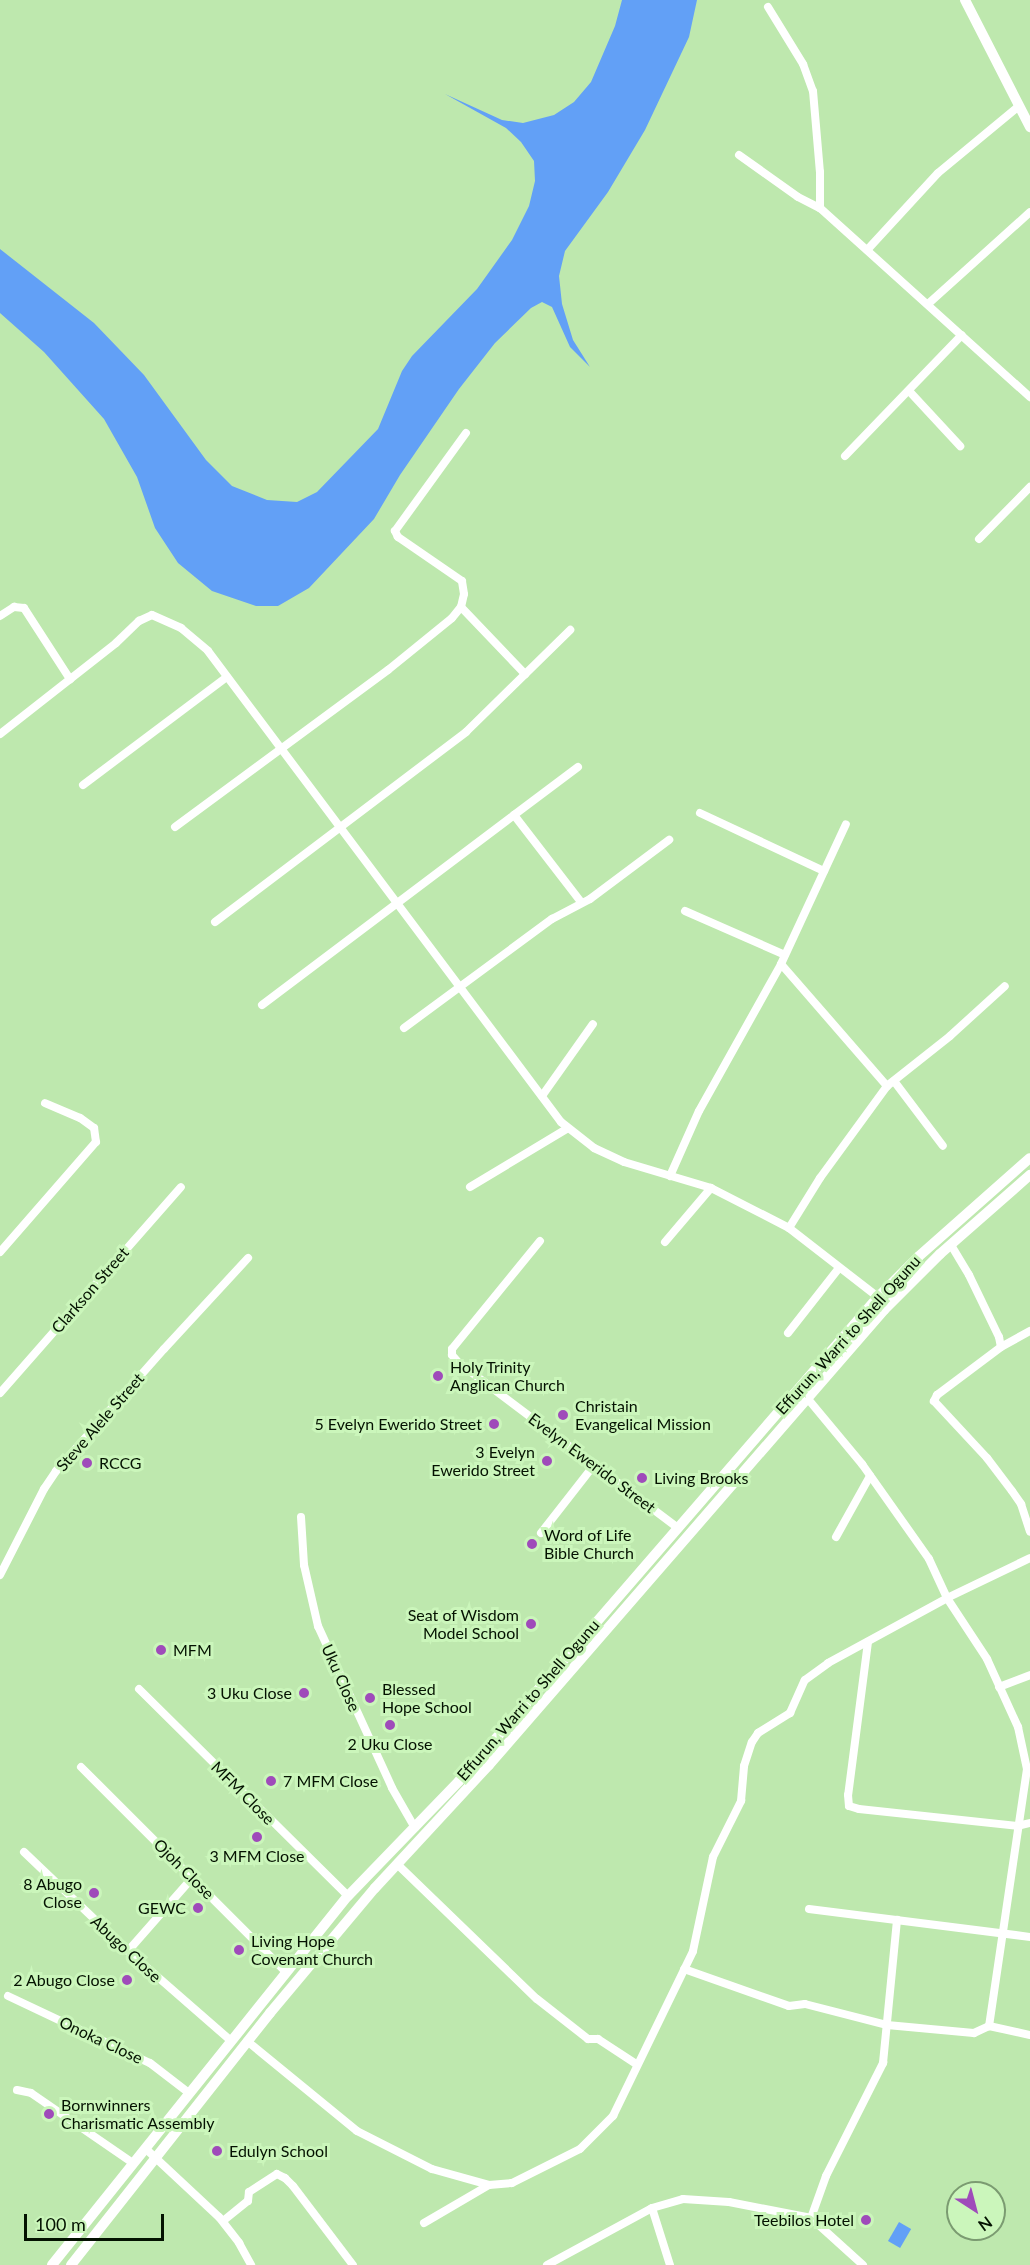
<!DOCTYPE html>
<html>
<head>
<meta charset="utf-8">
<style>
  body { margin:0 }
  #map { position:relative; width:1030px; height:2265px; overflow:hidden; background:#bee8ae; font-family:Lato,sans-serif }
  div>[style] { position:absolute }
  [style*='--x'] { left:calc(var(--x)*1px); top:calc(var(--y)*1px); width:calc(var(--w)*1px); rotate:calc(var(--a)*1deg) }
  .water>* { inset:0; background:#62a0f6; transform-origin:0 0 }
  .street>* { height:8px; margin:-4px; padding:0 4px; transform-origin:4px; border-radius:4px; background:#fff }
  .secondary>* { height:10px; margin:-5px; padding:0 5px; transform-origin:5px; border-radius:5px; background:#fff }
  .dots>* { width:16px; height:16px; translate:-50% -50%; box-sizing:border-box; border:3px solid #cbf6bb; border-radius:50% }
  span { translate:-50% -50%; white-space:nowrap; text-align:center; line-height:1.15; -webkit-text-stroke:6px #cbf6bb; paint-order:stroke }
  .street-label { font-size:16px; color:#041201 }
  .poi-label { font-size:16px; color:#041201 }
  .left { translate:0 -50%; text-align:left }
  .right { translate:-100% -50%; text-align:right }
  .north { position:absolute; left:946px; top:2181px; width:60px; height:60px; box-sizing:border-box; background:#cbf6bb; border:2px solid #7b9b71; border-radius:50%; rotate:144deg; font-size:16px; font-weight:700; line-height:24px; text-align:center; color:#041201 }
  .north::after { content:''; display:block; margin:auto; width:21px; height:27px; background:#9f4bba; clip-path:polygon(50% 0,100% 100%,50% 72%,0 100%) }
  .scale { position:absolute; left:24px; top:2214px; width:140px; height:27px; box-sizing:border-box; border:3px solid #041201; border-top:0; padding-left:8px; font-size:18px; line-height:21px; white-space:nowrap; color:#041201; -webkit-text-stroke:4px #cbf6bb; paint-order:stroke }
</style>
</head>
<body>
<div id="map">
  <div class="water">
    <div style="clip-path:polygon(622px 0,697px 0,689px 37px,645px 130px,608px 192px,565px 251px,559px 276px,562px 304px,573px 340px,590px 367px,570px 347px,552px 307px,542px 302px,531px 308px,495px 343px,459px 389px,400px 475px,374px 519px,309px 588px,278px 606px,256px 606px,212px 591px,178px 563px,155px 528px,137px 477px,104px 419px,44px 352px,0 313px,0 249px,94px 323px,144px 375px,206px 460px,232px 486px,267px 500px,297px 502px,317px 492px,378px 429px,402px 371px,412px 356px,477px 289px,512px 240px,529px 206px,535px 181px,534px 161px,521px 142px,506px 128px,445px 94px,502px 120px,523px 123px,554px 115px,574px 102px,591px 82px,615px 26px)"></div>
    <div style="left:899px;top:2222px;width:14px;height:22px;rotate:30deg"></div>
  </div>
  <div class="street">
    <div style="--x:768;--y:7;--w:67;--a:58.4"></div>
    <div style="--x:803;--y:64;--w:29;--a:70"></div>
    <div style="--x:813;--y:91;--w:81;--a:85.1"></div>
    <div style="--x:820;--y:172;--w:36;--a:90"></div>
    <div style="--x:739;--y:155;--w:72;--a:35.4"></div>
    <div style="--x:798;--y:197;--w:25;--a:27"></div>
    <div style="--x:820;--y:208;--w:283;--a:42"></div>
    <div style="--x:868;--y:249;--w:103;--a:-47.4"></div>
    <div style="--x:938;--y:173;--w:105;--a:-39.6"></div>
    <div style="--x:928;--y:304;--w:137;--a:-42"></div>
    <div style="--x:910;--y:392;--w:74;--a:47.2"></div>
    <div style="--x:845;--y:456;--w:168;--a:-46"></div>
    <div style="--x:979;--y:539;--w:73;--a:-45.6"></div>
    <div style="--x:461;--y:607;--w:93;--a:46.3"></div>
    <div style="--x:0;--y:616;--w:17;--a:-33"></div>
    <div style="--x:14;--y:607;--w:10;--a:6"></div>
    <div style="--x:24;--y:608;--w:85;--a:57.1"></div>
    <div style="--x:0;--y:734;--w:147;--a:-38.1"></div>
    <div style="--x:116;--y:643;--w:32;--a:-44"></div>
    <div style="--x:139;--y:621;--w:14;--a:-25"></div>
    <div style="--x:152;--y:615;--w:32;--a:24"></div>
    <div style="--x:181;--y:628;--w:35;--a:40"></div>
    <div style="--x:208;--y:651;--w:589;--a:53.15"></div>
    <div style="--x:561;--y:1122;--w:42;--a:38.2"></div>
    <div style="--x:594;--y:1148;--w:33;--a:25"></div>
    <div style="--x:624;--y:1162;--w:91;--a:16.6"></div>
    <div style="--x:711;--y:1188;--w:88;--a:27.1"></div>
    <div style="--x:789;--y:1228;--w:113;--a:37.8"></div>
    <div style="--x:83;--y:785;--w:180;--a:-36.9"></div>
    <div style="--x:700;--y:813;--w:137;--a:25.1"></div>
    <div style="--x:514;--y:815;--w:80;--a:-36.9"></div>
    <div style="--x:175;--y:827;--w:265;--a:-36.4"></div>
    <div style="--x:388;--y:670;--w:82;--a:-39.1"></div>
    <div style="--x:452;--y:618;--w:14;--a:-51"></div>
    <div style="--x:461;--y:607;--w:13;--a:-77"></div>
    <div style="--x:464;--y:594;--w:13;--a:-99"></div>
    <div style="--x:462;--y:581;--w:78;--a:-145.5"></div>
    <div style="--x:398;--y:537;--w:7;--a:-117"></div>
    <div style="--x:395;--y:531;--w:121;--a:-54.1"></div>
    <div style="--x:685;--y:911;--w:109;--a:23.7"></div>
    <div style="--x:215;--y:922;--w:315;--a:-37.1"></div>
    <div style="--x:466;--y:732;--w:146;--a:-44.4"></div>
    <div style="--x:781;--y:964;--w:162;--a:49"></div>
    <div style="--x:262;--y:1005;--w:316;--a:-37"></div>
    <div style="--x:514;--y:815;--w:110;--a:52.4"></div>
    <div style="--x:404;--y:1028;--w:184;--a:-36.4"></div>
    <div style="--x:552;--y:919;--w:43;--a:-27.8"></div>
    <div style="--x:590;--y:899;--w:99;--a:-36.8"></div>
    <div style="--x:894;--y:1081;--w:81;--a:53"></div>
    <div style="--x:542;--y:1096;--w:88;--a:-54.7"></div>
    <div style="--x:670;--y:1176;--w:71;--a:-66"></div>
    <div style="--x:699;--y:1111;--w:168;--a:-60.8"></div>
    <div style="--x:781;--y:964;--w:154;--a:-65.1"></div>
    <div style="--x:470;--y:1187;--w:114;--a:-31"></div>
    <div style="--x:789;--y:1228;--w:59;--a:-58.2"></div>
    <div style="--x:820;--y:1178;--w:114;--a:-53.9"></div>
    <div style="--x:887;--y:1086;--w:80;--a:-38.4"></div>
    <div style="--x:950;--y:1036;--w:74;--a:-42.3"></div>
    <div style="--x:540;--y:1241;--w:139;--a:129.2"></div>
    <div style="--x:452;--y:1349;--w:6;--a:90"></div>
    <div style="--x:452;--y:1355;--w:11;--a:49"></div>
    <div style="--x:459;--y:1363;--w:273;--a:37"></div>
    <div style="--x:665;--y:1242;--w:71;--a:-49.6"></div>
    <div style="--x:951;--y:1245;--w:35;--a:59"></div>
    <div style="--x:969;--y:1275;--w:69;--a:64.2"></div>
    <div style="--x:999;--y:1337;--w:10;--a:79"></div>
    <div style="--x:1001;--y:1347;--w:33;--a:-29"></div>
    <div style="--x:0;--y:1252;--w:146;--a:-48.9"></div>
    <div style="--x:96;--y:1142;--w:14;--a:-98"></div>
    <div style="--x:94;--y:1128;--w:17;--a:-144"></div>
    <div style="--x:80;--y:1118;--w:38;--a:-157"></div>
    <div style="--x:788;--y:1333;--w:83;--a:-51.9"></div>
    <div style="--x:1001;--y:1347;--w:80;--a:143.1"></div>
    <div style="--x:937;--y:1395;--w:7;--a:117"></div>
    <div style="--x:934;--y:1401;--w:78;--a:47.1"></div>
    <div style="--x:987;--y:1458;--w:41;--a:52.9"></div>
    <div style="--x:1012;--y:1491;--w:16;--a:55"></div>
    <div style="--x:1021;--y:1504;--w:29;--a:72"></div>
    <div style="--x:0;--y:1393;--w:274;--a:-48.7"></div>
    <div style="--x:808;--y:1399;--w:85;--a:50.3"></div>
    <div style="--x:862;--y:1464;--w:116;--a:54.8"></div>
    <div style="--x:929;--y:1559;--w:43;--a:65.2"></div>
    <div style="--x:947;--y:1598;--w:73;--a:56.7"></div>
    <div style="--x:987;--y:1659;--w:75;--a:65.5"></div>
    <div style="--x:1018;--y:1727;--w:43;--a:77.9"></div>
    <div style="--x:1027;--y:1769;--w:260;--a:98.4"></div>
    <div style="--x:301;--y:1517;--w:48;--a:86.4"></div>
    <div style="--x:304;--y:1565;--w:63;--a:77.1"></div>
    <div style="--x:318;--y:1626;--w:178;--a:65.4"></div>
    <div style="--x:392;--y:1788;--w:46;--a:60.1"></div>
    <div style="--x:541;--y:1533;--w:88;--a:-52"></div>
    <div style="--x:836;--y:1537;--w:70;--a:-60.9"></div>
    <div style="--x:0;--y:1575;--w:97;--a:-62.9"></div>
    <div style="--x:44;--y:1489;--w:22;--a:-56"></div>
    <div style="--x:56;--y:1471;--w:163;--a:-48.5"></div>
    <div style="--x:164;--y:1349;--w:124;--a:-47.3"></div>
    <div style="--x:868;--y:1642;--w:154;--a:97.4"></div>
    <div style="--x:848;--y:1795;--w:11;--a:85"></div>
    <div style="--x:849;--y:1806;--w:10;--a:17"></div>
    <div style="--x:859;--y:1809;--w:159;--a:6.1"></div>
    <div style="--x:1017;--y:1826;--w:13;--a:-13"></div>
    <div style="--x:999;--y:1687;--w:33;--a:-21"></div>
    <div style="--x:139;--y:1689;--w:294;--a:44.7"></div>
    <div style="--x:81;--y:1767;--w:290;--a:45"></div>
    <div style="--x:24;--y:1852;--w:144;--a:43.6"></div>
    <div style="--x:128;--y:1951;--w:137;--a:41.1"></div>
    <div style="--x:397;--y:1864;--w:194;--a:44"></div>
    <div style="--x:537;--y:1999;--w:65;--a:38.1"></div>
    <div style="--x:588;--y:2039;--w:10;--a:0"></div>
    <div style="--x:598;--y:2039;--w:45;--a:33.3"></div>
    <div style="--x:809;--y:1909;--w:223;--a:7.2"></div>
    <div style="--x:128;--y:1951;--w:98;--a:-48.7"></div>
    <div style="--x:684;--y:1969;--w:111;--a:19.4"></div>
    <div style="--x:789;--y:2006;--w:16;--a:-7"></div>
    <div style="--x:805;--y:2004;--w:85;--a:14.4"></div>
    <div style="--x:887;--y:2025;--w:87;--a:5.3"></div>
    <div style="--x:974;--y:2033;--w:17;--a:-25"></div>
    <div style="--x:989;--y:2026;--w:42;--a:12.4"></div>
    <div style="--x:8;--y:1996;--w:157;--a:25.3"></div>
    <div style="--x:150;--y:2063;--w:49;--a:37.6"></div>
    <div style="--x:247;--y:2041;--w:142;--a:39.3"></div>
    <div style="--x:357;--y:2131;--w:84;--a:26.9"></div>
    <div style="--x:432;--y:2169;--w:59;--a:15.7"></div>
    <div style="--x:489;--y:2185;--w:23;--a:-5"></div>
    <div style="--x:512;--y:2183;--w:76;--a:-26.6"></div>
    <div style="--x:580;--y:2149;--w:47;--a:-45"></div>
    <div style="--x:613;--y:2116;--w:183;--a:-64.1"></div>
    <div style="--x:693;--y:1951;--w:96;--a:-78"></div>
    <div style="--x:713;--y:1857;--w:63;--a:-63.4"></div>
    <div style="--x:741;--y:1801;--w:35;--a:-85"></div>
    <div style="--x:744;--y:1766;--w:25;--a:-72"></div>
    <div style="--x:752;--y:1742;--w:11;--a:-56"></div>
    <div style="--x:758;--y:1733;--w:38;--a:-32"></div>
    <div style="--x:790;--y:1713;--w:36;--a:-66"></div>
    <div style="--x:805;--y:1680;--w:29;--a:-36"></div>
    <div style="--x:828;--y:1663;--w:136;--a:-28.6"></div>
    <div style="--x:947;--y:1598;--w:92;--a:-25.7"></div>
    <div style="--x:17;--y:2090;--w:14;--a:12"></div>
    <div style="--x:31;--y:2093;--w:124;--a:34.5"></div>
    <div style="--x:146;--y:2149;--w:100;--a:43"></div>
    <div style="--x:219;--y:2217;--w:33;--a:52"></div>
    <div style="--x:239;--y:2243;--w:25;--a:61"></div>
    <div style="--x:652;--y:2208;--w:60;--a:72.5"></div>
    <div style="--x:811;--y:2218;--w:45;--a:-70.3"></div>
    <div style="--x:826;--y:2176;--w:127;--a:-63.2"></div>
    <div style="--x:883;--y:2063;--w:144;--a:-84.4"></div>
    <div style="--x:223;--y:2221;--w:32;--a:-39"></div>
    <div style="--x:248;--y:2201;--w:9;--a:-84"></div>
    <div style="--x:249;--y:2192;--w:33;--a:-33"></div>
    <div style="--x:277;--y:2174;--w:9;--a:27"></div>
    <div style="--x:285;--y:2178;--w:11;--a:45"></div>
    <div style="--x:293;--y:2186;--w:99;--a:52.8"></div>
    <div style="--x:424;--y:2223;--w:75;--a:-30.3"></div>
    <div style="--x:547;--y:2265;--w:119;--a:-28.5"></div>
    <div style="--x:652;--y:2208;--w:32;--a:-16"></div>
    <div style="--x:683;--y:2199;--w:46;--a:3.7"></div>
    <div style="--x:729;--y:2202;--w:84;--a:11"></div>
    <div style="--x:811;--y:2218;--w:70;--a:42.1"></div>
  </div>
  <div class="secondary">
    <div style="--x:965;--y:0;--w:143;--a:62.9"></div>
    <div style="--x:52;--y:2265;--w:473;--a:-51.3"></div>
    <div style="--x:348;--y:1896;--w:160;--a:-46"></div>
    <div style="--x:459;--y:1781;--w:640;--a:-49.12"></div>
    <div style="--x:878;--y:1297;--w:57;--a:-45"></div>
    <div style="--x:918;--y:1257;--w:149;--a:-41.5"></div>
    <div style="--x:71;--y:2265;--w:321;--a:-51.7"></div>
    <div style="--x:270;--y:2013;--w:163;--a:-50"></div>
    <div style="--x:375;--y:1888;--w:168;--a:-47.2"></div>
    <div style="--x:489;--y:1765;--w:603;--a:-49.04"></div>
    <div style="--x:884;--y:1310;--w:79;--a:-45"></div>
    <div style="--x:940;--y:1254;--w:120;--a:-41.3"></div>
  </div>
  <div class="dots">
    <div style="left:438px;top:1376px;background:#9f4bba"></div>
    <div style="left:563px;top:1415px;background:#9f4bba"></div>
    <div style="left:494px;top:1424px;background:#9f4bba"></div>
    <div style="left:547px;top:1461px;background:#9f4bba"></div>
    <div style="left:87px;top:1463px;background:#9f4bba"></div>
    <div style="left:642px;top:1478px;background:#9f4bba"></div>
    <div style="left:532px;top:1544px;background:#9f4bba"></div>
    <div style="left:531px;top:1624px;background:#9f4bba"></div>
    <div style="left:161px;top:1650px;background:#9f4bba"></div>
    <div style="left:304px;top:1693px;background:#9f4bba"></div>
    <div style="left:370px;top:1698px;background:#9f4bba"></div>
    <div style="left:390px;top:1725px;background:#9f4bba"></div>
    <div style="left:271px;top:1781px;background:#9f4bba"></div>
    <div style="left:257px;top:1837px;background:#9f4bba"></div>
    <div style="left:94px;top:1893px;background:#9f4bba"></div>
    <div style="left:198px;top:1908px;background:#9f4bba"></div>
    <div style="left:239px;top:1950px;background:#9f4bba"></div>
    <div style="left:127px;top:1980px;background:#9f4bba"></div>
    <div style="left:49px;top:2114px;background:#9f4bba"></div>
    <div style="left:217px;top:2151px;background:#9f4bba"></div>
    <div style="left:866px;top:2220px;background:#9f4bba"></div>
  </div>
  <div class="street-label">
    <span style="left:90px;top:1290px;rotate:-49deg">Clarkson Street</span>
    <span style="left:848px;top:1335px;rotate:-48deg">Effurun, Warri to Shell Ogunu</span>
    <span style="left:100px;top:1422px;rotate:-49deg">Steve Alele Street</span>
    <span style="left:592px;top:1463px;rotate:37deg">Evelyn Ewerido Street</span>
    <span style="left:341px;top:1678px;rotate:66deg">Uku Close</span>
    <span style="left:528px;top:1700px;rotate:-49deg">Effurun, Warri to Shell Ogunu</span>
    <span style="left:243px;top:1793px;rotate:45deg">MFM Close</span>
    <span style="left:184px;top:1869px;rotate:45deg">Ojoh Close</span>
    <span style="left:126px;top:1949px;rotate:43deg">Abugo Close</span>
    <span style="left:101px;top:2040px;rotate:25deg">Onoka Close</span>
  </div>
  <div class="poi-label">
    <span class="left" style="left:450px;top:1376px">Holy Trinity<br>Anglican Church</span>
    <span class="left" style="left:575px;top:1415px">Christain<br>Evangelical Mission</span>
    <span class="right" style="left:482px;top:1424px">5 Evelyn Ewerido Street</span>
    <span class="right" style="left:535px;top:1461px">3 Evelyn<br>Ewerido Street</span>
    <span class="left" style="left:99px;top:1463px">RCCG</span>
    <span class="left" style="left:654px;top:1478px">Living Brooks</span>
    <span class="left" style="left:544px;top:1544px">Word of Life<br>Bible Church</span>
    <span class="right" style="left:519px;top:1624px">Seat of Wisdom<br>Model School</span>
    <span class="left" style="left:173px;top:1650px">MFM</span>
    <span class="left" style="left:382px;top:1698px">Blessed<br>Hope School</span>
    <span class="right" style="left:292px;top:1693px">3 Uku Close</span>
    <span style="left:390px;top:1744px">2 Uku Close</span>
    <span class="left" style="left:283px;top:1781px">7 MFM Close</span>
    <span style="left:257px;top:1856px">3 MFM Close</span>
    <span class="right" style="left:82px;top:1893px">8 Abugo<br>Close</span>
    <span class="right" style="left:186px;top:1908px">GEWC</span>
    <span class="left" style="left:251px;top:1950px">Living Hope<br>Covenant Church</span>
    <span class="right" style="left:115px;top:1980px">2 Abugo Close</span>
    <span class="left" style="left:61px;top:2114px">Bornwinners<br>Charismatic Assembly</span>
    <span class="left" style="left:229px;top:2151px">Edulyn School</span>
    <span class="right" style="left:854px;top:2220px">Teebilos Hotel</span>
  </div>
  <div class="north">N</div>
  <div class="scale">100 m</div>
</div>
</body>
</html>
